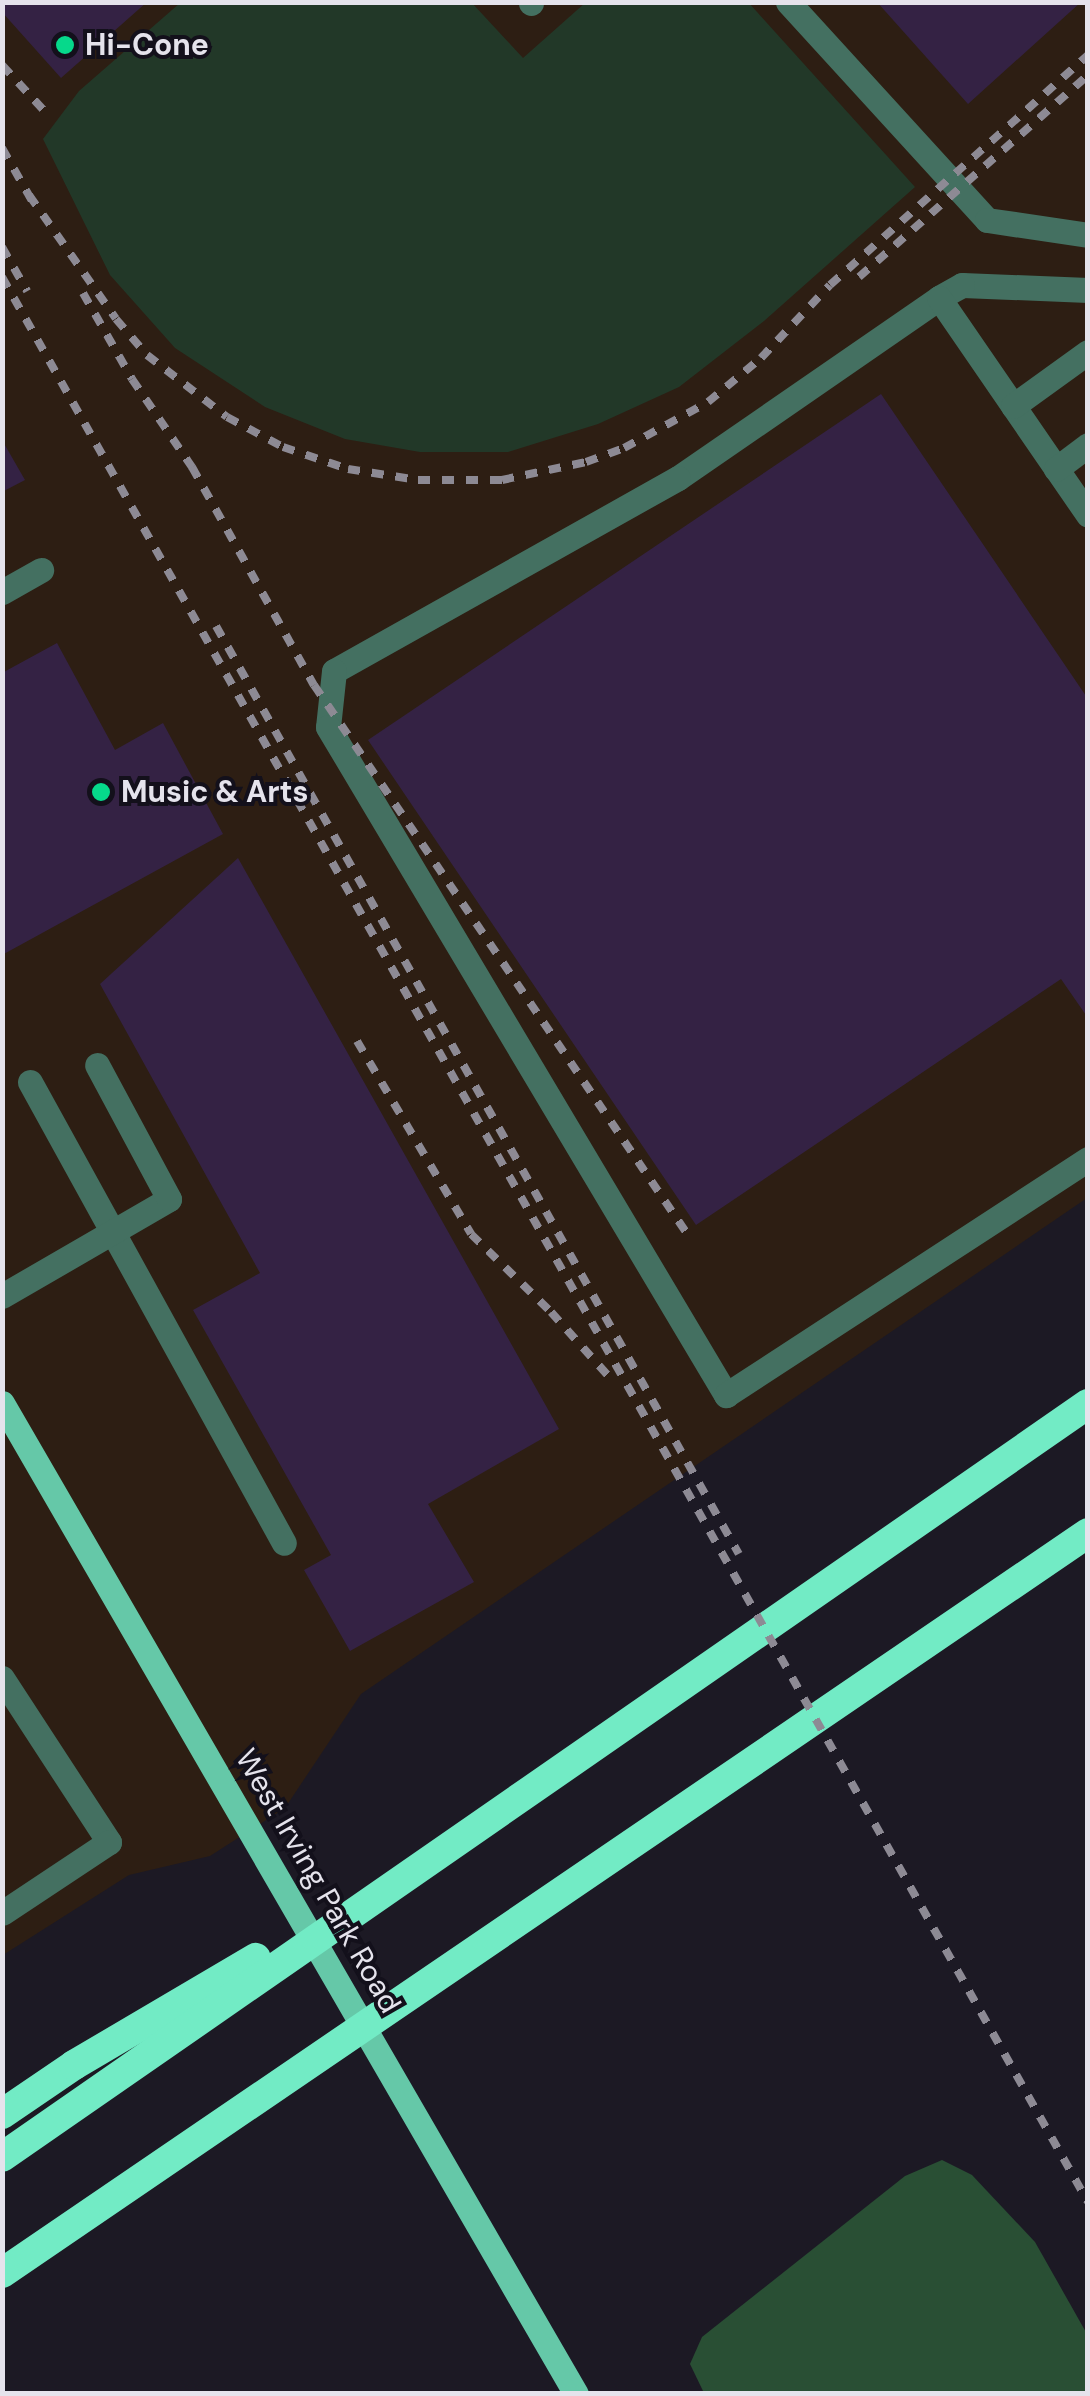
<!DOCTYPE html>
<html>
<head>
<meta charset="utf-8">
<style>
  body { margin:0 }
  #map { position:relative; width:1090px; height:2396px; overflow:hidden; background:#1c1924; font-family:"DM Sans",sans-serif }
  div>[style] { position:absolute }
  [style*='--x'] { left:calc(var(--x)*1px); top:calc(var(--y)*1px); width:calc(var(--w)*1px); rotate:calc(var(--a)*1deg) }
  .industrial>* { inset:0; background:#2d1e13 }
  .green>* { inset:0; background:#223828 }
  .forest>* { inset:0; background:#294f34 }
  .building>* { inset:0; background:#342244 }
  .minor>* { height:25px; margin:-12.5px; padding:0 12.5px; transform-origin:12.5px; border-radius:12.5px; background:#447061 }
  .major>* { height:25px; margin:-12.5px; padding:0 12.5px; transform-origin:12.5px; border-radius:12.5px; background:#65c8a8 }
  .highway>* { height:30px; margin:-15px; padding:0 15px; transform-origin:15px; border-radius:15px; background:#72ebc5 }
  .rail>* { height:8px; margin-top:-4px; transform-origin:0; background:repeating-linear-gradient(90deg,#8d8a94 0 12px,transparent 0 24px) }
  .dots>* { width:28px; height:28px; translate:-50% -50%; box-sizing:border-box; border:5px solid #13101b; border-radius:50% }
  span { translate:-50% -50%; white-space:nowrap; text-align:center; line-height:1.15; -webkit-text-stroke:8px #13101b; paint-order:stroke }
  .poi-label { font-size:30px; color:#e5e3ec; font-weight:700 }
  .left { translate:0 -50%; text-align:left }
  .street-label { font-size:30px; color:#e5e3ec }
  .frame { position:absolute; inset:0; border:5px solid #e5e3ec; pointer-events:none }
</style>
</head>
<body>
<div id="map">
  <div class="industrial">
    <div style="clip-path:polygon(3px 3px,1087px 3px,1087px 1198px,361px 1694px,285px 1808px,210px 1856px,129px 1875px,3px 1955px)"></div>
  </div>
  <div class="green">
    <div style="clip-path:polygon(180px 3px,472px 3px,523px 58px,585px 3px,749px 3px,915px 187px,764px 321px,679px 387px,598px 424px,508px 452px,420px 452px,345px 439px,265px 407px,175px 348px,110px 275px,43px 139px,79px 91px)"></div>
  </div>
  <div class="forest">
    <div style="clip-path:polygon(942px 2160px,972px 2175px,1035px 2242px,1087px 2334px,1087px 2393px,704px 2393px,690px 2364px,702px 2337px,905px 2176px)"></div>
  </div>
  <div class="building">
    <div style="clip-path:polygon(2px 2px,147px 2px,61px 78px,2px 12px)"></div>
    <div style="clip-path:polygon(877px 2px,1081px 2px,968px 104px)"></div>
    <div style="clip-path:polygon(881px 394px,1088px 699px,1088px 1018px,1061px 979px,696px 1225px,368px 740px)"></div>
    <div style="clip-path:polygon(2px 440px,25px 480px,2px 492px)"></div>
    <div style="clip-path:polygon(57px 643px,115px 750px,163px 723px,223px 834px,2px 955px,2px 673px)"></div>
    <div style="clip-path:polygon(238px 858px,559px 1429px,428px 1504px,474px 1582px,350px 1651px,304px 1570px,331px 1555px,193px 1310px,260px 1273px,100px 984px)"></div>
  </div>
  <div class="minor">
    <div style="--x:788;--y:2;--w:295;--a:47.6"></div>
    <div style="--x:987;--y:220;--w:102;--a:8.4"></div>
    <div style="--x:531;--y:3;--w:1;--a:-90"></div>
    <div style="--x:1088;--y:290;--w:126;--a:-177.7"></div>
    <div style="--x:962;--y:285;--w:26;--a:151"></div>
    <div style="--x:939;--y:298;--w:317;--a:145.4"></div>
    <div style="--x:678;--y:478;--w:394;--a:150.7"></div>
    <div style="--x:334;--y:671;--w:56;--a:96.1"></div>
    <div style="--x:328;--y:727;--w:778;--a:59.21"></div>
    <div style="--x:726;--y:1395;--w:432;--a:-33.1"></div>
    <div style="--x:939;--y:298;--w:263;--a:55.5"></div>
    <div style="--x:1013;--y:406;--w:92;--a:-35.8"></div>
    <div style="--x:1056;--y:469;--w:40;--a:-37"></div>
    <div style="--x:2;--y:592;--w:45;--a:-29.4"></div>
    <div style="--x:30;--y:1082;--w:526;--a:61.15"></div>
    <div style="--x:2;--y:1296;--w:193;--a:-30.1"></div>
    <div style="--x:169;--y:1199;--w:152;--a:-118.2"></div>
    <div style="--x:2;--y:1678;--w:196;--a:56.9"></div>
    <div style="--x:109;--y:1842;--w:128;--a:146.4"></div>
  </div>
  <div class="major">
    <div style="--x:2;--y:1403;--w:1145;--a:59.92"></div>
  </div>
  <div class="highway">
    <div style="--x:2;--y:2114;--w:87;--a:-34.2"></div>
    <div style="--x:74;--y:2065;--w:211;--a:-30.5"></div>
    <div style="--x:2;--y:2157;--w:1322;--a:-34.74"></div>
    <div style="--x:2;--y:2273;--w:1314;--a:-34.27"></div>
  </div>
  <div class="rail">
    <div style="--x:2;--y:65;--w:69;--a:47.3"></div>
    <div style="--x:2;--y:148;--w:67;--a:60.4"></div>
    <div style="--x:29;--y:195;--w:151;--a:54.9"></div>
    <div style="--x:116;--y:319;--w:48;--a:49.3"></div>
    <div style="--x:147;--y:355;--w:101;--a:37.8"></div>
    <div style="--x:227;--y:417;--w:64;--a:28.2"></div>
    <div style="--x:283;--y:447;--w:69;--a:18.7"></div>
    <div style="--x:348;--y:469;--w:71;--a:8.9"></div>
    <div style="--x:418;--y:480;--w:84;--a:0"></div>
    <div style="--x:502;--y:480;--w:86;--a:-12.1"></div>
    <div style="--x:586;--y:462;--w:40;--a:-20.2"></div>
    <div style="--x:624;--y:448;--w:96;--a:-28.7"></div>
    <div style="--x:708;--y:402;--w:69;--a:-39.7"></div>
    <div style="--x:761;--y:358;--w:100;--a:-46.6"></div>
    <div style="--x:830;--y:285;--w:346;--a:-41.7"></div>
    <div style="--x:2;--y:247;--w:51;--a:60.4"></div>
    <div style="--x:2;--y:277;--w:2210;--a:60.57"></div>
    <div style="--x:859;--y:277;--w:305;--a:-41.4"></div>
    <div style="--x:83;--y:293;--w:99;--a:60.3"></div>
    <div style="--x:132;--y:379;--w:107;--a:55.7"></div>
    <div style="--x:192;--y:467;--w:250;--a:60.8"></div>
    <div style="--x:314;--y:685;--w:665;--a:55.78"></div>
    <div style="--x:216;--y:626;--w:1065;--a:60.6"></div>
    <div style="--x:357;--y:1041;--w:224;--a:59.4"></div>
    <div style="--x:471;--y:1234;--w:112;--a:44.3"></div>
    <div style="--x:551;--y:1312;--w:91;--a:48.1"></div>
  </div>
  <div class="dots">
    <div style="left:65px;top:45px;background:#06d98b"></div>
    <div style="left:101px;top:792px;background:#06d98b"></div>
  </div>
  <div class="poi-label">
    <span class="left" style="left:85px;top:45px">Hi-Cone</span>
    <span class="left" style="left:121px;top:792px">Music &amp; Arts</span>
  </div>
  <div class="street-label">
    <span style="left:318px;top:1881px;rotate:60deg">West Irving Park Road</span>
  </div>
  <div class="frame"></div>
</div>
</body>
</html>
